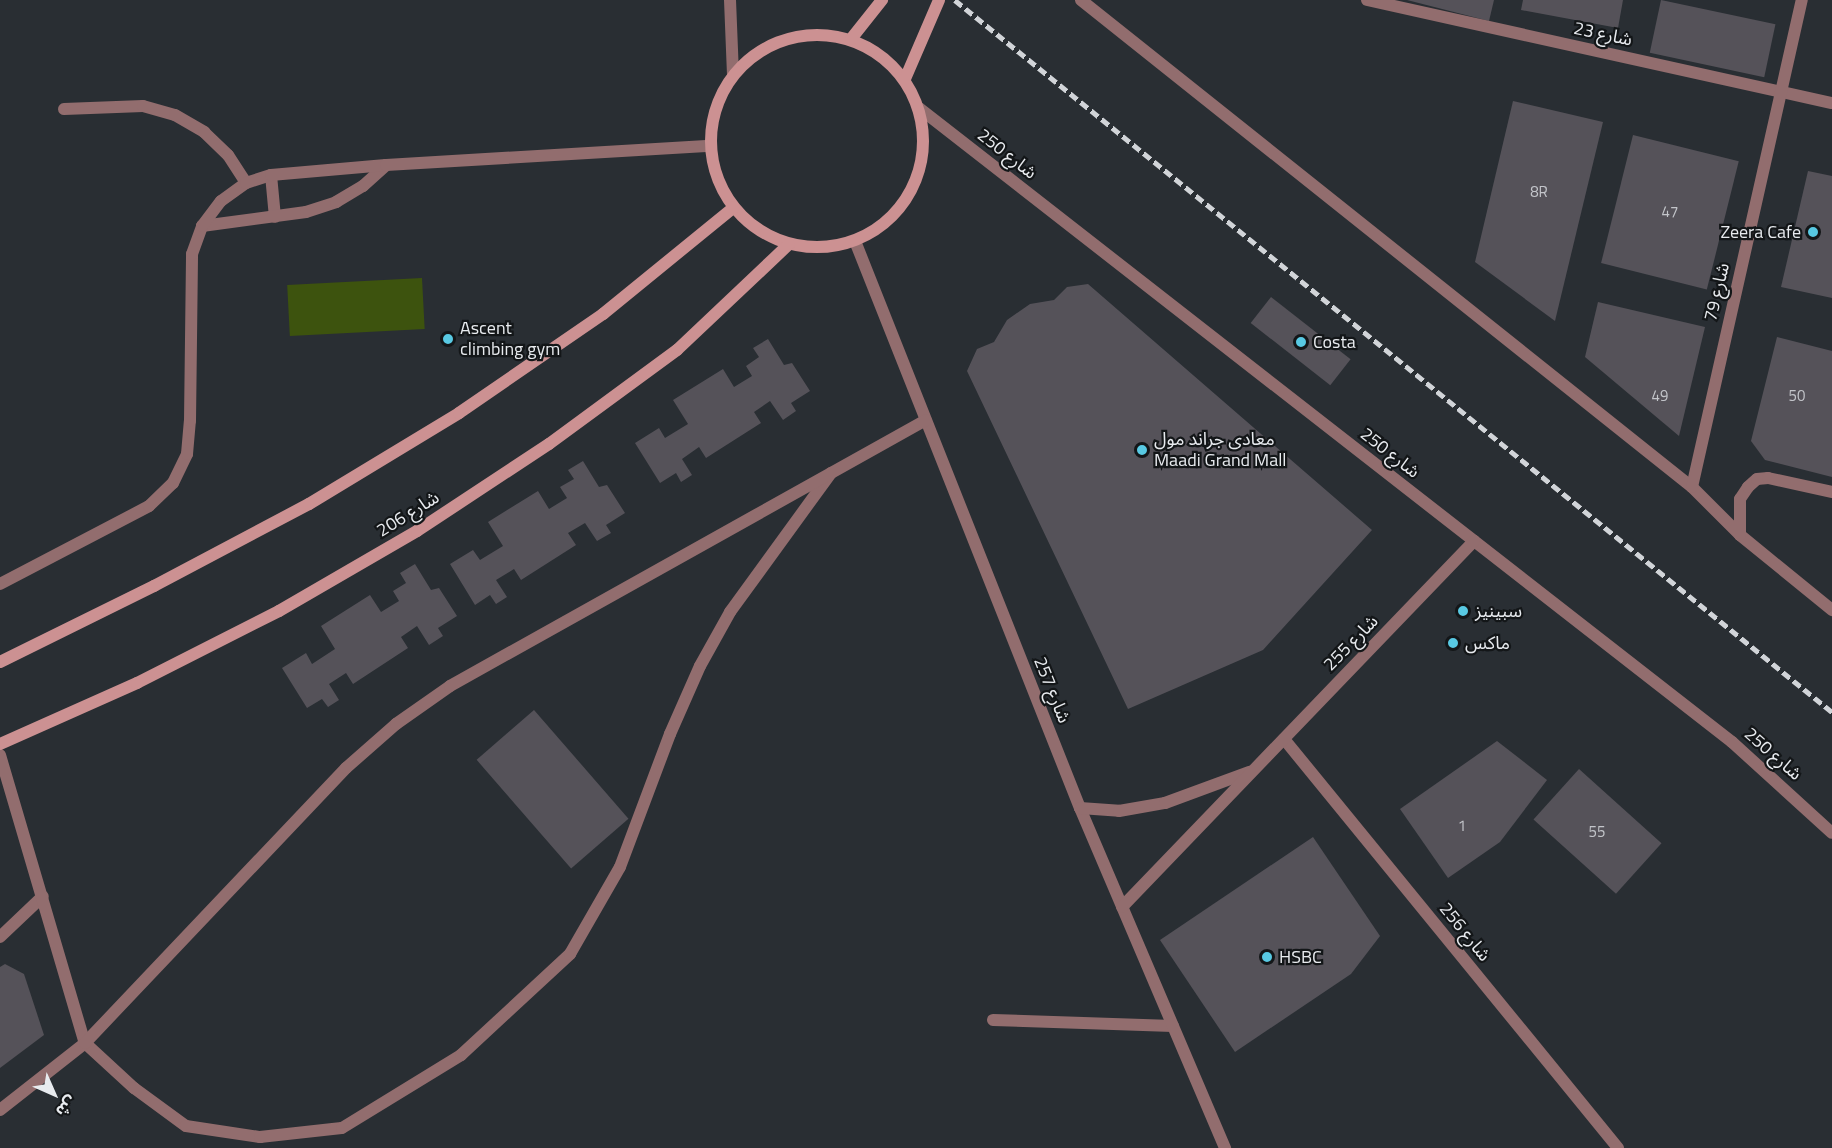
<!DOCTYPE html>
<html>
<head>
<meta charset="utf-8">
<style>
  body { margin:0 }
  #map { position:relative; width:1832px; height:1148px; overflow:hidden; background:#292e33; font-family:"Titillium Web","Noto Sans Arabic",sans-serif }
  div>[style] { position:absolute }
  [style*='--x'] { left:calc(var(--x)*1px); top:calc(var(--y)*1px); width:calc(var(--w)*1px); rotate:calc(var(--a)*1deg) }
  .green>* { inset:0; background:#3d530e; transform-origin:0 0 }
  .building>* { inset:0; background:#555259; transform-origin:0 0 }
  .lane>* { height:12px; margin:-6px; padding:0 6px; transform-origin:6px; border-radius:6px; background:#926d6e }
  .street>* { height:12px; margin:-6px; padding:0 6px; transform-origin:6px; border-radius:6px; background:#926d6e }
  .secondary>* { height:12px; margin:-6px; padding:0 6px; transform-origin:6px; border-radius:6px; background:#cc9192 }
  .secondary>.ring { margin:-6px; padding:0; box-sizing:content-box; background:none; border:12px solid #cc9192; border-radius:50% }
  .rail>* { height:4.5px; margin-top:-2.25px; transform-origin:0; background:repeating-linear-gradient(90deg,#d1d4d8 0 9px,transparent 0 13.5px) }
  .dots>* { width:16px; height:16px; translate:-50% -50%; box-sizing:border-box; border:3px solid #131618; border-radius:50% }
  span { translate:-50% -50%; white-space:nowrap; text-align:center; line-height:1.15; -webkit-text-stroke:4.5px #131618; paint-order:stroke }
  .number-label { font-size:15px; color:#c3c5ca }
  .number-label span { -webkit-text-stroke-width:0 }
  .street-label { font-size:18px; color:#e8ebef }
  .poi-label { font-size:18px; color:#e8ebef }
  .right { translate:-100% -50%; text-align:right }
  .left { translate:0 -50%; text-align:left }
  .north { position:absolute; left:24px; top:1064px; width:60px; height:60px; -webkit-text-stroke:4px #131618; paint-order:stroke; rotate:135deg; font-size:16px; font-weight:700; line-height:24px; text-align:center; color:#e8ebef }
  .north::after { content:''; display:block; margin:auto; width:21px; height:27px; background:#e8ebef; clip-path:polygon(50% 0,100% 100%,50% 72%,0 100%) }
</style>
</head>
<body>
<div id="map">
  <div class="green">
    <div style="left:422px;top:278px;width:51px;height:135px;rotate:87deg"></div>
  </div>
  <div class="building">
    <div style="clip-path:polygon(1407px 0,1494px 0,1489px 21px)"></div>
    <div style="clip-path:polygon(1523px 0,1623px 0,1618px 28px,1521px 10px)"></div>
    <div style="left:1661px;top:0;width:117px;height:54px;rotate:12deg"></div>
    <div style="clip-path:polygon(1513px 101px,1603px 122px,1555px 321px,1475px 262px)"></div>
    <div style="left:1633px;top:135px;width:109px;height:132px;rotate:14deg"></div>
    <div style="clip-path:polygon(1808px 171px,1832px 176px,1832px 298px,1781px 287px)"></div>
    <div style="clip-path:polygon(1088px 284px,1372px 530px,1263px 650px,1128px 709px,967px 371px,977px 349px,994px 342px,1007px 320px,1030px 304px,1054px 300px,1067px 287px)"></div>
    <div style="left:1271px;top:297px;width:101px;height:33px;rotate:38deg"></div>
    <div style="clip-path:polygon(1598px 302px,1705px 327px,1679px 436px,1585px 357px)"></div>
    <div style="clip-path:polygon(1777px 337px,1832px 351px,1832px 477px,1765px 460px,1751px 441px)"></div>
    <div style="clip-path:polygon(768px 339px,784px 365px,792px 363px,810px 391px,791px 403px,796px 411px,783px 420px,770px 401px,754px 412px,761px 423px,706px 458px,699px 447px,682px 459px,692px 475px,681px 482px,676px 473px,660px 483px,635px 443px,659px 428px,665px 438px,688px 424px,673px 400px,723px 369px,734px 387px,752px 376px,746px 366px,759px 357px,753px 348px)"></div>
    <div style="clip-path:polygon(583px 461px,599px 487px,607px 485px,625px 513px,606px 525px,611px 533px,597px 541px,585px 523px,568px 533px,576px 545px,521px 580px,514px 569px,496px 580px,507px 597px,496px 604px,490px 595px,475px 605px,450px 564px,473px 550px,480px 560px,503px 546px,488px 522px,538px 491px,549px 509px,567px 498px,560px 487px,574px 479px,568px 470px)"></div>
    <div style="clip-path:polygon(415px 564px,431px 590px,439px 588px,457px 616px,438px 628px,443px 636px,429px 645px,417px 626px,401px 637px,408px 648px,353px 684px,346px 673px,329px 684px,339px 700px,328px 707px,322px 699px,307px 708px,282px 668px,306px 653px,312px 664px,335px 649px,321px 626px,370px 595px,381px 612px,399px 601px,393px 591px,406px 583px,400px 573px)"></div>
    <div style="left:534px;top:710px;width:144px;height:76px;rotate:49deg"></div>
    <div style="clip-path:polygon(1497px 741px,1547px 780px,1500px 842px,1448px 878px,1400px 809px)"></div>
    <div style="left:1579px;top:769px;width:111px;height:68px;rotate:42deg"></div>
    <div style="clip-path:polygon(1313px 837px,1380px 936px,1351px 974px,1235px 1052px,1160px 940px)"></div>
    <div style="clip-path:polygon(5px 964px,24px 974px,44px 1035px,0 1068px,0 967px)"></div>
  </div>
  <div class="lane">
    <div style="--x:64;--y:109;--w:79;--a:-2.2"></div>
    <div style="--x:143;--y:106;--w:33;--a:16"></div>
    <div style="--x:175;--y:115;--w:34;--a:30"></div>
    <div style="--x:204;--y:132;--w:33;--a:44"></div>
    <div style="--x:228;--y:155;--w:33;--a:57"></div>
    <div style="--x:271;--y:175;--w:42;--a:84.6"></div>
    <div style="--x:202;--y:226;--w:105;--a:-7.7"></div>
    <div style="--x:306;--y:212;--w:32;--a:-18"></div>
    <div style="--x:336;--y:202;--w:31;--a:-31"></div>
    <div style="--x:363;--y:186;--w:31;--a:-42"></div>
    <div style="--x:0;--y:584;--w:168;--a:-27.6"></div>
    <div style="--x:149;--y:506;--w:33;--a:-44"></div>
    <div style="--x:173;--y:483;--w:32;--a:-64"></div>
    <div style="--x:187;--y:454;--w:33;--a:-85"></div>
    <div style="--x:190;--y:421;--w:167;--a:-89.3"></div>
    <div style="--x:192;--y:254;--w:30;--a:-70"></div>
    <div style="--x:202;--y:226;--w:31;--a:-53"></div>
    <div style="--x:221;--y:201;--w:31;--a:-36"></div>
    <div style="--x:246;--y:183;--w:26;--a:-18"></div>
    <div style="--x:271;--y:175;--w:115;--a:-5"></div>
    <div style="--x:386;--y:165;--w:325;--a:-3.4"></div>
    <div style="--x:0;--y:937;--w:59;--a:-43.6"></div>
    <div style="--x:993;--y:1020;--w:180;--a:1.9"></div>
    <div style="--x:85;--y:1043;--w:67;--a:42.6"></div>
    <div style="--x:134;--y:1088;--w:64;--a:36.2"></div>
    <div style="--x:186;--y:1126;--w:75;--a:8.5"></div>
    <div style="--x:260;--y:1137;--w:82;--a:-6.3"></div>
    <div style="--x:342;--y:1128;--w:140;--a:-31.5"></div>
    <div style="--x:461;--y:1055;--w:149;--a:-42.8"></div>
    <div style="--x:570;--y:954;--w:100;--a:-60.1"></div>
    <div style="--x:620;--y:867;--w:142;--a:-69.4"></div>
    <div style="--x:670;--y:734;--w:74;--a:-66.2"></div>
    <div style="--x:700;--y:666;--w:62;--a:-60.9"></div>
    <div style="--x:730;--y:612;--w:172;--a:-54"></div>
  </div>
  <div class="street">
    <div style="--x:730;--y:0;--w:75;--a:87.7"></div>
    <div style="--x:1081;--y:0;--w:781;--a:38.56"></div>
    <div style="--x:1692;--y:487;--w:68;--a:45"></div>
    <div style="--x:1740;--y:535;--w:119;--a:39.2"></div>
    <div style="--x:1367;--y:0;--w:476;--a:12.5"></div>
    <div style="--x:919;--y:108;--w:1031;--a:37.95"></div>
    <div style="--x:1732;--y:742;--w:135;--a:42.3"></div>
    <div style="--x:855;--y:241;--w:610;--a:68.36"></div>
    <div style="--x:1080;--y:808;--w:370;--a:66.9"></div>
    <div style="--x:1692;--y:487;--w:499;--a:-77.3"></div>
    <div style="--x:1740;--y:535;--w:36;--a:-90"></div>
    <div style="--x:1740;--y:499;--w:14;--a:-56"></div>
    <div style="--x:1748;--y:487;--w:12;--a:-42"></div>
    <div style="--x:1757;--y:479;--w:11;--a:-5"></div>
    <div style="--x:1768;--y:478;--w:66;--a:12.3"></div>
    <div style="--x:1284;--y:739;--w:528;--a:50.76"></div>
    <div style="--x:0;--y:755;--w:300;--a:73.6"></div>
    <div style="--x:1080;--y:808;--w:39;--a:4"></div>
    <div style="--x:1119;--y:811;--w:47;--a:-9.9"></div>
    <div style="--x:1165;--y:803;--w:90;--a:-20.3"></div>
    <div style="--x:1122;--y:907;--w:508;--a:-46.12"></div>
    <div style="--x:0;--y:1110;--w:108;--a:-38.2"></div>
    <div style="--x:85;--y:1043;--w:379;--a:-46.5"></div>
    <div style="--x:346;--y:768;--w:67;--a:-41.3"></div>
    <div style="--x:396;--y:724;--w:66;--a:-35.1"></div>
    <div style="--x:450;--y:686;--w:545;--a:-29.2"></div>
  </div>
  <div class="secondary">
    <div class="ring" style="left:711px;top:35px;width:200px;height:200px"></div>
    <div style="--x:851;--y:39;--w:50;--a:-51.5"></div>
    <div style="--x:905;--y:79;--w:86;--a:-66.7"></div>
    <div style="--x:0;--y:662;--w:172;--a:-26.3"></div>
    <div style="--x:154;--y:586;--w:175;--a:-27.9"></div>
    <div style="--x:309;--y:504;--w:175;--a:-31.2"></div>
    <div style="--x:459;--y:413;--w:175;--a:-34.5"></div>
    <div style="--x:603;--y:314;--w:168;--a:-39.2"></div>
    <div style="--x:0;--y:744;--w:150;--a:-24"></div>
    <div style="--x:137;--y:683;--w:159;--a:-26.9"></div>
    <div style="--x:279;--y:611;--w:160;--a:-30.1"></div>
    <div style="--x:417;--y:531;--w:158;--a:-33.4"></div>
    <div style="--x:549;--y:444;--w:159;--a:-36.3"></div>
    <div style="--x:677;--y:350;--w:154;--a:-43.4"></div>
  </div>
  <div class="rail">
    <div style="--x:955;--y:0;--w:1130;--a:39.07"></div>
  </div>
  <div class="dots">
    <div style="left:1813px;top:232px;background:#58c9e3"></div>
    <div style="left:448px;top:339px;background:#58c9e3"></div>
    <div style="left:1301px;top:342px;background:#58c9e3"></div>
    <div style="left:1142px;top:450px;background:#58c9e3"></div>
    <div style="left:1463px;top:611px;background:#58c9e3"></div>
    <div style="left:1453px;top:643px;background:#58c9e3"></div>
    <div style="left:1267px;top:957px;background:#58c9e3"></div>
  </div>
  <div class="number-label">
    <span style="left:1539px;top:192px">8R</span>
    <span style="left:1670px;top:212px">47</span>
    <span style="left:1660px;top:396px">49</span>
    <span style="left:1797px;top:396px">50</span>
    <span style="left:1462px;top:826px">1</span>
    <span style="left:1597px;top:832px">55</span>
  </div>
  <div class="street-label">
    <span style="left:1603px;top:34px;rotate:12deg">شارع 23</span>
    <span style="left:1007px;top:154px;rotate:38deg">شارع 250</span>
    <span style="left:1717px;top:292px;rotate:-77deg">شارع 79</span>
    <span style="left:1390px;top:453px;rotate:38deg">شارع 250</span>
    <span style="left:408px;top:514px;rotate:-32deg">شارع 206</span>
    <span style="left:1351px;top:643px;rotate:-46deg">شارع 255</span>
    <span style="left:1052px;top:690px;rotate:68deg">شارع 257</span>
    <span style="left:1773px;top:754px;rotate:41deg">شارع 250</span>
    <span style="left:1465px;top:932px;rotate:51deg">شارع 256</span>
  </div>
  <div class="poi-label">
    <span class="right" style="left:1801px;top:232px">Zeera Cafe</span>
    <span class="left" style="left:460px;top:339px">Ascent<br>climbing gym</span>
    <span class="left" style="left:1313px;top:342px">Costa</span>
    <span class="left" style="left:1154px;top:450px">معادى جراند مول<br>Maadi Grand Mall</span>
    <span class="left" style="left:1475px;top:611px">سبينيز</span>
    <span class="left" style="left:1465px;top:643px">ماكس</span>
    <span class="left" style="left:1279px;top:957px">HSBC</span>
  </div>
  <div class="north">ش</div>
</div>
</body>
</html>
